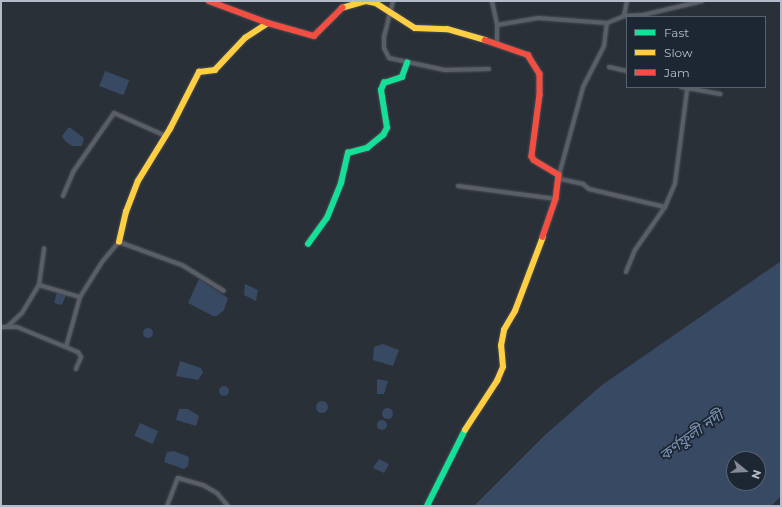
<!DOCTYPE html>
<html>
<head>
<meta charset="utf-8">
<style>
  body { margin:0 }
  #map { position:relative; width:782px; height:507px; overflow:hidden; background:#2a3038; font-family:Montserrat,"Noto Sans Bengali",sans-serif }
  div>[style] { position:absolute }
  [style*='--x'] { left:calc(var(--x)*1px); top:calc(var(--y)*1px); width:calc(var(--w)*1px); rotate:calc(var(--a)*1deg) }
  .water>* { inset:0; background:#384963; transform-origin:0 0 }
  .round { border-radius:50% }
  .roads { filter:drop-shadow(0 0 1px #484c53) drop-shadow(0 0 1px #484c53) }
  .street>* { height:4px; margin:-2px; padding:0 2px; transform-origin:2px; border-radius:2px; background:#5a5e66 }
  .fast>* { height:5.5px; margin:-2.75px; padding:0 2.75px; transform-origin:2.75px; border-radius:2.75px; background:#16e098 }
  .slow>* { height:5.5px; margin:-2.75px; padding:0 2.75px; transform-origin:2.75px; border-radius:2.75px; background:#ffcf43 }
  .jam>* { height:5.5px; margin:-2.75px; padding:0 2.75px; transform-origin:2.75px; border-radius:2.75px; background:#f24e42 }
  span { translate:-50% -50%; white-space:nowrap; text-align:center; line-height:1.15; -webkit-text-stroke:3.5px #1d2633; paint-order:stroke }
  .water-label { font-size:15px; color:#7c92b1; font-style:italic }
  .frame { position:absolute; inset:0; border:2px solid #b4bcc9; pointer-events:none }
  .legend { position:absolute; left:626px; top:16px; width:140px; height:72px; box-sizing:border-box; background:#1d2633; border:1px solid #59626f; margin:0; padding:5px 7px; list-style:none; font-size:12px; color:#b4bcc9 }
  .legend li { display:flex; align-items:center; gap:8px; height:20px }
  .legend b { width:20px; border:1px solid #59626f }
  .north { position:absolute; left:726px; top:451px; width:40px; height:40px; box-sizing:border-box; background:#1d2633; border:1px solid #59626f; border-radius:50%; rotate:108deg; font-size:11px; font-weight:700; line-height:16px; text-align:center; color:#b4bcc9 }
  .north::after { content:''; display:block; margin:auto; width:14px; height:18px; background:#848b96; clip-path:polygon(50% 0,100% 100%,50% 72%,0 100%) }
</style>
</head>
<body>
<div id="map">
  <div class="water">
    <div style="left:105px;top:71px;width:26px;height:16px;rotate:21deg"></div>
    <div style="clip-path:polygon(69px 127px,84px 138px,82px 146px,72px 146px,65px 141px,62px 136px)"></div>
    <div style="clip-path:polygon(evenodd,781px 261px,781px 496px,771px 506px,474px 506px,545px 435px,602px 385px,781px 261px,734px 459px,758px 459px,758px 483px,734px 483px,734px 459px)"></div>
    <div style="clip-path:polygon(199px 279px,228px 298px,224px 310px,217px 316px,213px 316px,188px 303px)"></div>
    <div style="clip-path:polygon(245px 284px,258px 290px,256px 301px,244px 295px)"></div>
    <div style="clip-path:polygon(57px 292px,66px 295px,62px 305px,54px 303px)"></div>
    <div class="round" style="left:143px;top:328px;width:10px;height:10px"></div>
    <div style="clip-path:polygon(383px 344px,399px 350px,393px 366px,373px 360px,374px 347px)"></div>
    <div style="clip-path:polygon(180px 361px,201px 368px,203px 373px,198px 380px,176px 376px)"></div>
    <div style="clip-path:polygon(377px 379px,388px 381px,384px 394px,377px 394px)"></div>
    <div class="round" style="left:219px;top:386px;width:10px;height:10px"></div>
    <div class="round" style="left:316px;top:401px;width:12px;height:12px"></div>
    <div class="round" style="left:381.5px;top:407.5px;width:11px;height:11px"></div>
    <div style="clip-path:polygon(179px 409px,188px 409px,199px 416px,196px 426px,176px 420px)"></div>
    <div class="round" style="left:377px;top:420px;width:10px;height:10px"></div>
    <div style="left:140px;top:423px;width:20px;height:14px;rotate:24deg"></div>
    <div style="clip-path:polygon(174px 451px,189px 457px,188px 466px,184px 469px,164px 462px,167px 452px)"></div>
    <div style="clip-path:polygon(379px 459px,389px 464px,384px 473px,373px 468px)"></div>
  </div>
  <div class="roads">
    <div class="street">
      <div style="--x:393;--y:1;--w:36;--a:104"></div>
      <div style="--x:384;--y:36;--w:12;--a:90"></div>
      <div style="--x:384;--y:48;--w:11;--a:63"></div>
      <div style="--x:389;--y:58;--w:57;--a:12.1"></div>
      <div style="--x:445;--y:70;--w:44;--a:-1.3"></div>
      <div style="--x:492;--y:1;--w:25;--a:78"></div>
      <div style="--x:497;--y:25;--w:19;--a:90"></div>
      <div style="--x:624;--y:16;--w:15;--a:-79"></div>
      <div style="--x:497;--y:25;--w:42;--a:-9.7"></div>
      <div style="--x:538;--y:18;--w:69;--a:4.1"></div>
      <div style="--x:607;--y:23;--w:18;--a:-22"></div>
      <div style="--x:624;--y:16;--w:19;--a:-3"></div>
      <div style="--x:643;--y:15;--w:61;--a:-13.3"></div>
      <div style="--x:609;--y:67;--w:18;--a:13"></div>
      <div style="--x:681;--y:87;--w:40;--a:10"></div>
      <div style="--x:559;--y:175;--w:91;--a:-74.7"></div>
      <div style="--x:583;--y:87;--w:46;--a:-62.9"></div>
      <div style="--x:604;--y:46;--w:23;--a:-83"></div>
      <div style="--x:560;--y:179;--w:24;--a:12"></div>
      <div style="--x:583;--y:184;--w:8;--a:40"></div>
      <div style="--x:589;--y:189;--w:78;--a:13.3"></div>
      <div style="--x:458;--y:186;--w:99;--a:7.6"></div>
      <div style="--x:63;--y:196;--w:26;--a:-67"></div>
      <div style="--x:73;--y:172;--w:72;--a:-55.2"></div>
      <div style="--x:114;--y:113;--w:57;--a:23.9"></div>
      <div style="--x:626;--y:272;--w:24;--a:-68"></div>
      <div style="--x:635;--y:250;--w:52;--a:-55.1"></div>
      <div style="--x:665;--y:207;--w:26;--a:-67"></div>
      <div style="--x:675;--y:183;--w:94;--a:-82.6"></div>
      <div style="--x:39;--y:285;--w:37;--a:-82"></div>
      <div style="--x:8;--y:326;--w:19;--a:-43"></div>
      <div style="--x:22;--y:313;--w:33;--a:-59"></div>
      <div style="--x:39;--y:285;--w:43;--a:16.3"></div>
      <div style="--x:1;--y:327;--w:16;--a:0"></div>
      <div style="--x:17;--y:327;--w:66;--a:22.3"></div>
      <div style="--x:78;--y:352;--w:6;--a:59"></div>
      <div style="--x:81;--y:357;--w:13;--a:113"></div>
      <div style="--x:66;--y:347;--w:52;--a:-74.4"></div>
      <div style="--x:80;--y:297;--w:41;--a:-57.8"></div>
      <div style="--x:102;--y:262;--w:26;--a:-50"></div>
      <div style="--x:119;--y:242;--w:67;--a:20.1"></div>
      <div style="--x:182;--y:265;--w:49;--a:31.8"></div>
      <div style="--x:167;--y:506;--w:30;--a:-69"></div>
      <div style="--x:178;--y:478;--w:26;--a:16"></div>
      <div style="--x:203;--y:485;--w:16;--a:30"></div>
      <div style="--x:217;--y:493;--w:17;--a:50"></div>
    </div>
    <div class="fast">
      <div style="--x:308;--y:244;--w:32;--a:-54"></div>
      <div style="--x:327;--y:218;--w:38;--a:-68"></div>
      <div style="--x:341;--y:183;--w:31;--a:-77"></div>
      <div style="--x:348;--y:153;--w:20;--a:-15"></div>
      <div style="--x:367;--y:148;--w:21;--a:-39"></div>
      <div style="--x:383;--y:135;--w:8;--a:-60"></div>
      <div style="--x:387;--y:128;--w:38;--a:-99"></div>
      <div style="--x:381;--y:90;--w:8;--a:-67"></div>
      <div style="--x:384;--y:83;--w:19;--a:-18"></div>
      <div style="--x:402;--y:77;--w:15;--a:-70"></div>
      <div style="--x:427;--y:506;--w:85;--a:-63.4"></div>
    </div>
    <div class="slow">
      <div style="--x:342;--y:8;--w:25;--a:-16"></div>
      <div style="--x:366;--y:1;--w:10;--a:11"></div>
      <div style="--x:376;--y:3;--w:46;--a:32.7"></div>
      <div style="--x:415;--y:28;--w:32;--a:2"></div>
      <div style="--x:447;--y:29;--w:40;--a:16"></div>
      <div style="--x:119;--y:242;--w:31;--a:-77"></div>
      <div style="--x:126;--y:212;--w:33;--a:-69"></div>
      <div style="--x:138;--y:181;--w:61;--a:-58.4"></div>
      <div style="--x:170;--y:129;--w:64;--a:-63"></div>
      <div style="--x:199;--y:72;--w:16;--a:-7"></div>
      <div style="--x:215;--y:70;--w:44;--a:-46.8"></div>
      <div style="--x:245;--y:38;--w:27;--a:-33"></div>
      <div style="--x:465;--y:430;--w:59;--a:-56.9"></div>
      <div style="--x:497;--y:381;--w:15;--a:-67"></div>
      <div style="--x:503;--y:367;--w:21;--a:-95"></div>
      <div style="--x:501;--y:346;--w:16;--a:-79"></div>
      <div style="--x:504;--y:330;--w:22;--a:-60"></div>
      <div style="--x:515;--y:311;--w:79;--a:-69.3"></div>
    </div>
    <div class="jam">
      <div style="--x:209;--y:1;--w:63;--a:20.4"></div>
      <div style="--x:268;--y:23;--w:48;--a:15.8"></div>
      <div style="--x:314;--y:36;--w:40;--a:-45"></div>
      <div style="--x:485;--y:40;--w:46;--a:19.2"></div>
      <div style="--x:528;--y:55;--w:22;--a:58"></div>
      <div style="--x:540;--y:74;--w:21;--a:90"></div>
      <div style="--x:540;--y:95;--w:62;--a:97.5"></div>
      <div style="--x:532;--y:156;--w:4;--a:63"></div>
      <div style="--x:534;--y:160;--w:29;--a:31"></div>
      <div style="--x:559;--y:175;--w:24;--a:97"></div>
      <div style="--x:556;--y:199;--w:40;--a:108.9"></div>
    </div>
  </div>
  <div class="water-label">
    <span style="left:691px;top:435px;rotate:-36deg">কর্ণফুলী নদী</span>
  </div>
  <div class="frame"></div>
  <ul class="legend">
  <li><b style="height:5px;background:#16e098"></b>Fast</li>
  <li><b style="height:5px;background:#ffcf43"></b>Slow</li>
  <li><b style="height:5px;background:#f24e42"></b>Jam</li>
  </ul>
  <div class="north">N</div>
</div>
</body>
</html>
